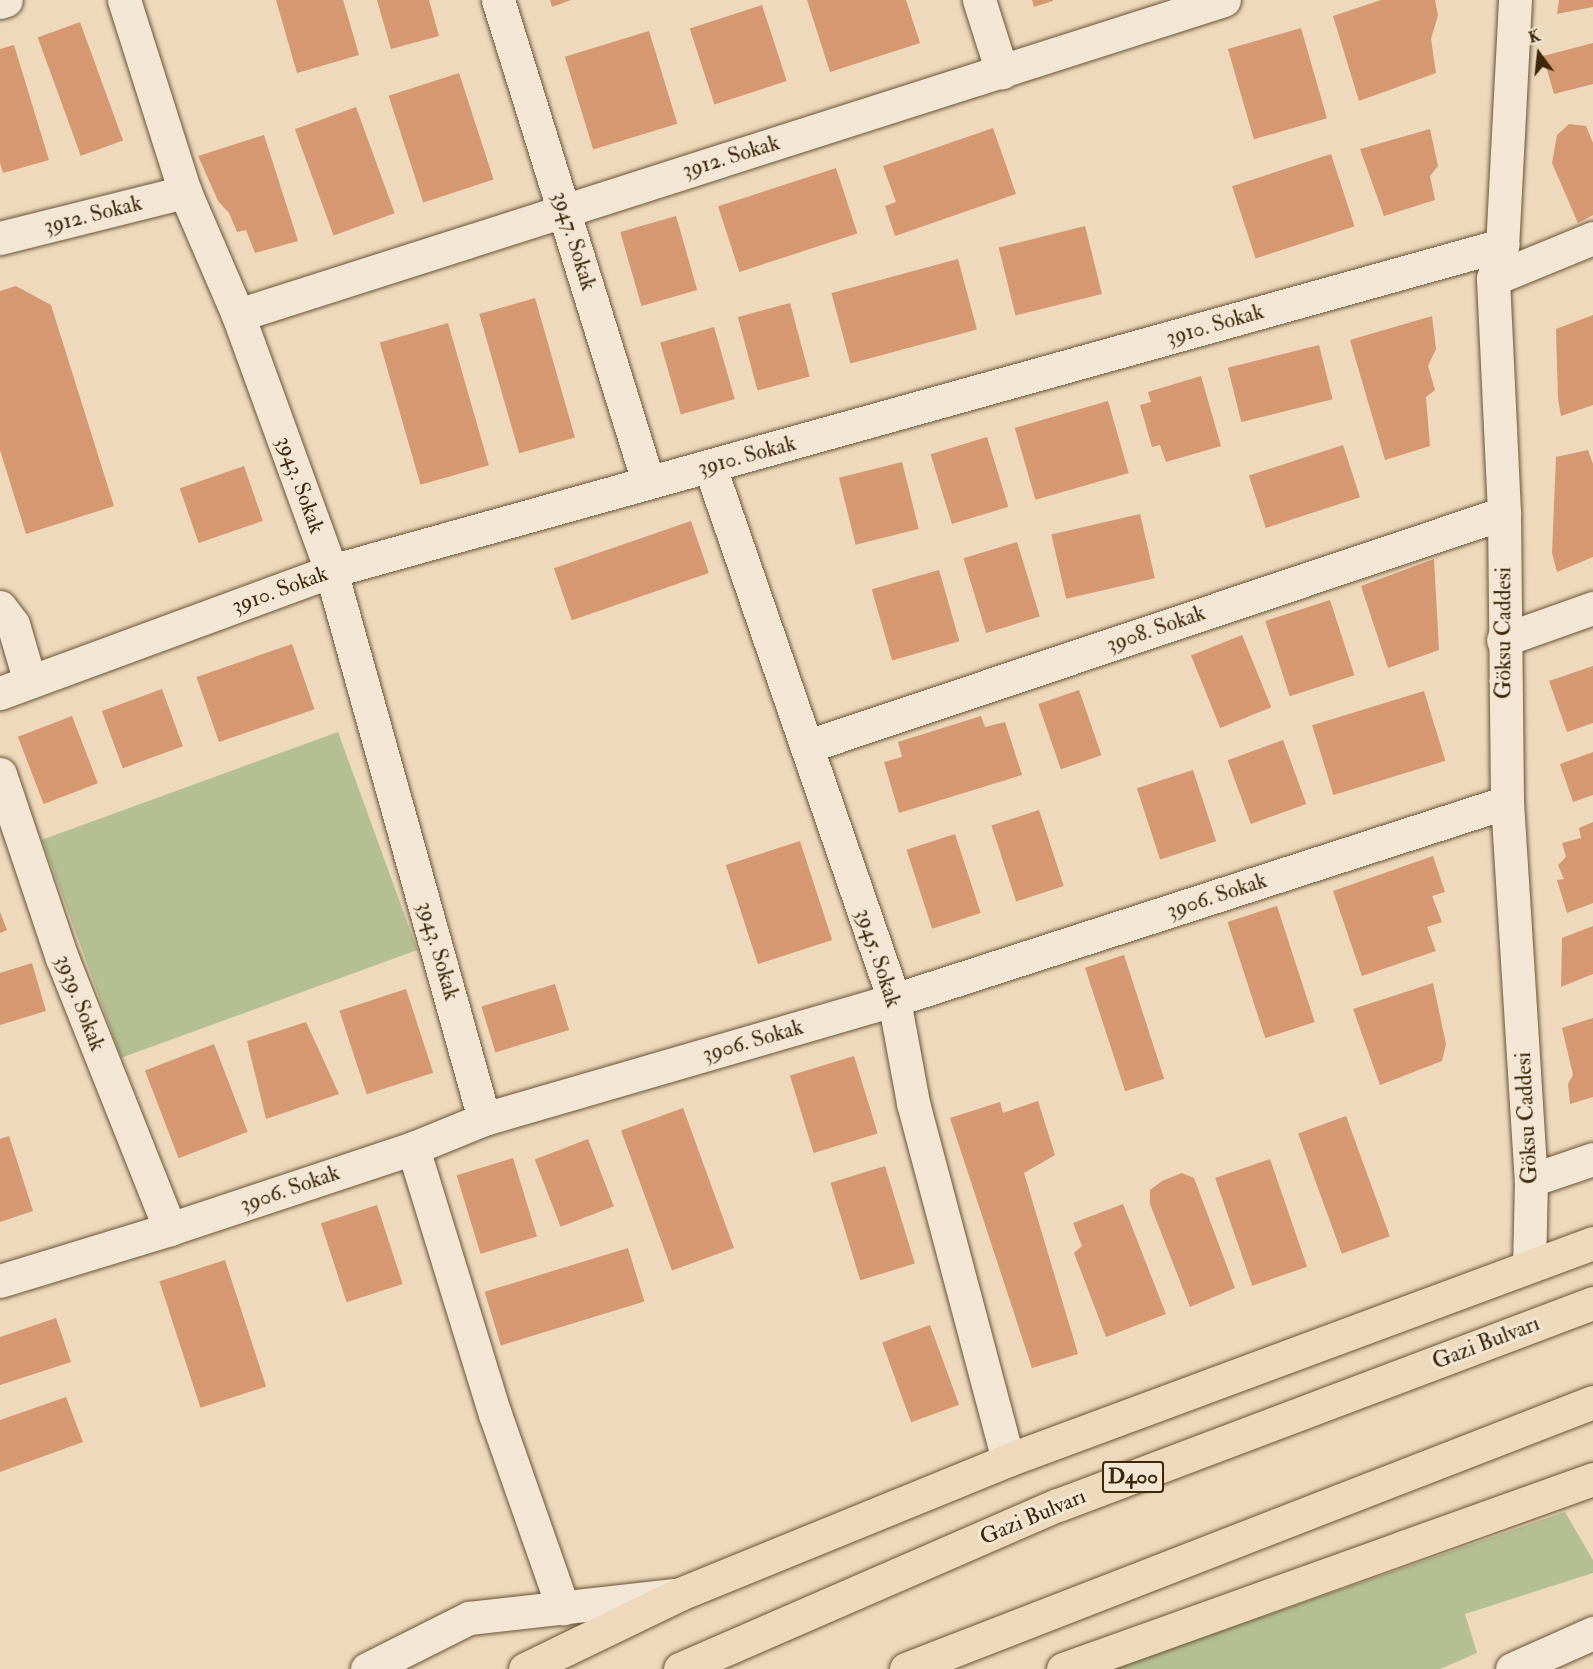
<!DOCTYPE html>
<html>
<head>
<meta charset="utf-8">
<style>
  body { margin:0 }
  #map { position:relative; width:1593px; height:1669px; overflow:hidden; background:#eed9bd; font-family:"IM FELL Double Pica",serif }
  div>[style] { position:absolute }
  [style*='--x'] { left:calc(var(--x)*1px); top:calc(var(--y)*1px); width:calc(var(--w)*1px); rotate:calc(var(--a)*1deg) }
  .green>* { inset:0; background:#b4c094; transform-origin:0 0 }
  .building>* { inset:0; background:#d59870; transform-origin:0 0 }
  .roads { filter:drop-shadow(0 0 2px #6a5435) drop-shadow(0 0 2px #6a5435) }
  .minor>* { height:33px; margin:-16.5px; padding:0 16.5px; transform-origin:16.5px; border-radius:16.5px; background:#f4e6d4 }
  .highway>* { height:33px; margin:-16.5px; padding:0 16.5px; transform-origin:16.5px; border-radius:16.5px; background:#eed9bd }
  span { translate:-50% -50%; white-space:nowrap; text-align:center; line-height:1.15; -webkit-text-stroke:6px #f4e6d4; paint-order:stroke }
  .shield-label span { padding:2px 4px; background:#f4e6d4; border:2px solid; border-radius:4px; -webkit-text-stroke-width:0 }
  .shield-label { font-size:21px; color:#3e2708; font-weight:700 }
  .street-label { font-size:22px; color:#3e2708 }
  .north { position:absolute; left:1509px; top:24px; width:60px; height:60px; -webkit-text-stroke:4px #f4e6d4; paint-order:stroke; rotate:345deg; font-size:16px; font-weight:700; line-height:24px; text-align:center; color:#3e2708 }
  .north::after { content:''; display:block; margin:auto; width:21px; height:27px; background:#3e2708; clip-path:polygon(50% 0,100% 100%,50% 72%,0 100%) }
</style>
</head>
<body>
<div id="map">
  <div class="green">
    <div style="left:338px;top:732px;width:232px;height:315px;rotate:70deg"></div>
    <div style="clip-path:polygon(1565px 1512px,1593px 1560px,1593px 1573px,1465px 1614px,1477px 1653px,1440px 1669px,1111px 1669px)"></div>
  </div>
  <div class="building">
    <div style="clip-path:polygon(276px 0,343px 0,359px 55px,297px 73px)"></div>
    <div style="clip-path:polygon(377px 0,429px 0,439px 36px,391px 49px)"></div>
    <div style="clip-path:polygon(550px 0,571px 0,552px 7px)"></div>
    <div style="clip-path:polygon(807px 0,906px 0,920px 43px,830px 72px)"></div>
    <div style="clip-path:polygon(1032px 0,1053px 0,1053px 1px,1034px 7px)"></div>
    <div style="clip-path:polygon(1381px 0,1435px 0,1438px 15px,1431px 39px,1436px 73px,1359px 101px,1333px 16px)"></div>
    <div style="clip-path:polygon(1559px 0,1593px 0,1593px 7px,1557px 14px)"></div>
    <div style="left:762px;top:5px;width:80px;height:76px;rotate:72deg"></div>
    <div style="left:80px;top:22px;width:126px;height:45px;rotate:70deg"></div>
    <div style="left:1301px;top:28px;width:94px;height:76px;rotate:74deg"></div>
    <div style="left:649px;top:31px;width:97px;height:88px;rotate:73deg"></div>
    <div style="clip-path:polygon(1593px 43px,1593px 84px,1554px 94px,1543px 56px)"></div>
    <div style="clip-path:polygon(14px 45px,49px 160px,3px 173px,0 163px,0 49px)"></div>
    <div style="left:459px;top:73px;width:112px;height:74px;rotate:72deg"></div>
    <div style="left:356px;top:107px;width:113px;height:65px;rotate:70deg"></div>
    <div style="clip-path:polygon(1569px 124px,1586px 126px,1593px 143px,1593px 215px,1578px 223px,1552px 163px,1557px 135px)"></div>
    <div style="clip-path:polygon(993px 128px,1016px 194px,895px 236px,885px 206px,896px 202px,883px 166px)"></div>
    <div style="clip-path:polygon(1430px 129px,1438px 166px,1430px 176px,1435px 200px,1384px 216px,1360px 149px)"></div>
    <div style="clip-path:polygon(264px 135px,298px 241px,255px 253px,246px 230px,237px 232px,229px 213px,218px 201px,198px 156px)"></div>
    <div style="left:1331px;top:154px;width:76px;height:104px;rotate:72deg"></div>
    <div style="left:836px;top:168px;width:69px;height:124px;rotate:72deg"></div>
    <div style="left:676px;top:216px;width:77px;height:58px;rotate:74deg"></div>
    <div style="left:1085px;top:226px;width:70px;height:89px;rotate:76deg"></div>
    <div style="left:958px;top:259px;width:73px;height:131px;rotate:75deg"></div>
    <div style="clip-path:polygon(16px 286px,51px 305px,114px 506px,26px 534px,0 450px,0 291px)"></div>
    <div style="left:535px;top:298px;width:145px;height:58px;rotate:74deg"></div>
    <div style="left:790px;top:303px;width:76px;height:54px;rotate:75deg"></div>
    <div style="clip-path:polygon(1593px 315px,1593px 405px,1561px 416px,1558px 399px,1556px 329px)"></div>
    <div style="clip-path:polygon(1432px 316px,1436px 349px,1428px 366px,1435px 390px,1426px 397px,1430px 446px,1385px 460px,1350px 340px)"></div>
    <div style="left:448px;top:323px;width:148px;height:71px;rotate:74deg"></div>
    <div style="left:714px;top:327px;width:75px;height:56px;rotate:74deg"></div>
    <div style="left:1319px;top:345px;width:56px;height:94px;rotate:76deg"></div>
    <div style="clip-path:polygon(1201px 376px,1221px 446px,1166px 462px,1160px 445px,1152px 447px,1140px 405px,1151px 402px,1148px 392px)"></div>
    <div style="left:1108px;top:401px;width:75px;height:97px;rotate:74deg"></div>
    <div style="left:987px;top:437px;width:73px;height:59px;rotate:73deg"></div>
    <div style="left:1343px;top:445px;width:55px;height:99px;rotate:72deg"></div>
    <div style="clip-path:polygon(1588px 450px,1593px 464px,1593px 557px,1557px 572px,1552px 553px,1556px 457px)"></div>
    <div style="left:902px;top:462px;width:69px;height:65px;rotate:76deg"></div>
    <div style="left:244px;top:466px;width:58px;height:68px;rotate:71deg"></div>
    <div style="left:1140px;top:514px;width:66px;height:91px;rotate:77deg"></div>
    <div style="left:691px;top:521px;width:55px;height:145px;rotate:71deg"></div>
    <div style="left:1017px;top:542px;width:78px;height:56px;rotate:73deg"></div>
    <div style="clip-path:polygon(1434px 559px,1439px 650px,1388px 668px,1361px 586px)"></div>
    <div style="left:939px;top:570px;width:74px;height:70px;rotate:74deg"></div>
    <div style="left:1330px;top:600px;width:79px;height:68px;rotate:72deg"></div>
    <div style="left:1242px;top:635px;width:78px;height:55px;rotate:68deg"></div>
    <div style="left:292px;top:644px;width:69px;height:101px;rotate:71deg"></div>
    <div style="clip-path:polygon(1593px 666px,1593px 723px,1567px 732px,1549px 681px)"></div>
    <div style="left:162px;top:689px;width:61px;height:64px;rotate:70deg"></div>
    <div style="left:1079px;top:690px;width:69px;height:43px;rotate:71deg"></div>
    <div style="left:1424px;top:691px;width:73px;height:117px;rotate:73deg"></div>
    <div style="left:72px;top:716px;width:72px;height:58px;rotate:69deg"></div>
    <div style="clip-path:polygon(981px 716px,985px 727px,1005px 722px,1022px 775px,899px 813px,884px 762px,902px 757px,898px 742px)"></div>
    <div style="left:1283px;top:740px;width:68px;height:59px;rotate:70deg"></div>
    <div style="clip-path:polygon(1593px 752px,1593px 795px,1573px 802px,1560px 764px)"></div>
    <div style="left:1193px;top:770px;width:75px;height:59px;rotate:72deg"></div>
    <div style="left:1039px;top:810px;width:80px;height:50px;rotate:72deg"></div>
    <div style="clip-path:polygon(1593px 822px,1593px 903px,1567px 913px,1557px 880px,1564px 879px,1558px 865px,1566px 857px,1562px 843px,1581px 838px,1579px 828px)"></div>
    <div style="left:955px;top:834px;width:83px;height:51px;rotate:72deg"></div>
    <div style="left:800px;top:841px;width:104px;height:78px;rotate:72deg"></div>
    <div style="clip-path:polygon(1433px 856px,1445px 892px,1432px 896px,1442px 922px,1427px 927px,1436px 951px,1362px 976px,1333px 891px)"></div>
    <div style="left:1277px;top:906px;width:122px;height:52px;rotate:72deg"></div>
    <div style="clip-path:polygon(0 912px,7px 930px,0 933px)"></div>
    <div style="clip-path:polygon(1593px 926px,1593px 974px,1561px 987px,1562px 938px)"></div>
    <div style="left:1124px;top:955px;width:130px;height:41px;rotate:72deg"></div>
    <div style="clip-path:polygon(32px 963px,46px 1011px,0 1025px,0 973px)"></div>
    <div style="clip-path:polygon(1433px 983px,1446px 1044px,1442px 1061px,1380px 1085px,1353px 1009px)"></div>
    <div style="left:555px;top:984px;width:48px;height:77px;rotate:73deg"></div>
    <div style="left:406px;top:989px;width:88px;height:70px;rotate:72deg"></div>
    <div style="clip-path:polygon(1593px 1018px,1593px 1097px,1570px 1104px,1568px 1084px,1573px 1075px,1562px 1028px)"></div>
    <div style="clip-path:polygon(306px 1022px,339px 1094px,266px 1119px,247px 1041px)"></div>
    <div style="left:214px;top:1044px;width:94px;height:74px;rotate:69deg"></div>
    <div style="left:854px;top:1056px;width:81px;height:67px;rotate:73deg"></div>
    <div style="clip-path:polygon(1038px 1101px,1055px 1155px,1024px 1173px,1078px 1354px,1032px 1368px,950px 1118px,1000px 1102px,1003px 1113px)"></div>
    <div style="left:683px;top:1108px;width:149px;height:66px;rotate:70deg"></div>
    <div style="left:1346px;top:1116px;width:128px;height:51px;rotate:70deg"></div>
    <div style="clip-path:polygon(9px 1136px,33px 1211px,0 1222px,0 1139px)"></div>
    <div style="left:588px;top:1139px;width:72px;height:57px;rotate:69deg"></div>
    <div style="left:513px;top:1158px;width:82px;height:59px;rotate:73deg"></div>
    <div style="left:1270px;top:1159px;width:114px;height:58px;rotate:71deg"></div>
    <div style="left:885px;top:1166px;width:102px;height:57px;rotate:73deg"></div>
    <div style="clip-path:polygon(1182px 1173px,1194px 1178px,1235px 1288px,1190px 1307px,1150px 1204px,1150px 1190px,1162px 1181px)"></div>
    <div style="clip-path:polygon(1123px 1204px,1166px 1314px,1106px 1337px,1074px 1253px,1082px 1246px,1073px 1223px)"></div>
    <div style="left:377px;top:1205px;width:83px;height:59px;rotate:72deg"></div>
    <div style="left:628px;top:1248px;width:56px;height:150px;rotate:73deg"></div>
    <div style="left:225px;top:1260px;width:133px;height:69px;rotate:72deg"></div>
    <div style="clip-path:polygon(56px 1318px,71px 1362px,0 1385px,0 1337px)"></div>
    <div style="left:930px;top:1325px;width:85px;height:51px;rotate:70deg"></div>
    <div style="clip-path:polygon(66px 1397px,83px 1442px,0 1472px,0 1420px)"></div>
  </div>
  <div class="roads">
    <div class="minor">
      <div style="--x:124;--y:0;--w:201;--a:72.4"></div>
      <div style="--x:185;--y:192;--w:134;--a:66.7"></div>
      <div style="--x:238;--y:315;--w:272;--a:70"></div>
      <div style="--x:331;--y:571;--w:569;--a:74.4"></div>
      <div style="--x:498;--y:0;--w:505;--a:72.71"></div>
      <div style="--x:979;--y:0;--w:76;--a:72.3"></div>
      <div style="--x:1515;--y:0;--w:245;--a:93"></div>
      <div style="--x:1502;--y:245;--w:35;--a:105"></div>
      <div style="--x:1493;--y:279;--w:234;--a:87.3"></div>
      <div style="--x:1504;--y:513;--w:289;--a:89.4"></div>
      <div style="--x:1507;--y:802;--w:379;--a:86.4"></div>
      <div style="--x:1531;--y:1180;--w:86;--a:91.3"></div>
      <div style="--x:0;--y:2;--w:6;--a:-18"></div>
      <div style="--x:0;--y:238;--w:191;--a:-14"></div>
      <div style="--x:1493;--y:279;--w:108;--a:-22.3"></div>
      <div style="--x:238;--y:315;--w:1035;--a:-17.72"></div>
      <div style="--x:710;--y:467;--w:564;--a:70.95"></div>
      <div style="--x:894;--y:1000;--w:105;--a:79.5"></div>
      <div style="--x:913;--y:1103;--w:369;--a:75.1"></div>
      <div style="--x:0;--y:607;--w:21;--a:53"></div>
      <div style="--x:13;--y:624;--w:60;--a:73.7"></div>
      <div style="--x:1503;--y:640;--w:96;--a:-19.6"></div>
      <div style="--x:0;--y:693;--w:353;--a:-20.2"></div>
      <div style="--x:331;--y:571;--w:1216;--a:-15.56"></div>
      <div style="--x:808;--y:746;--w:734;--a:-18.51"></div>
      <div style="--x:0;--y:774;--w:194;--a:71.4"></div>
      <div style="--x:62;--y:958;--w:292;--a:68.3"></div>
      <div style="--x:413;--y:1148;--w:278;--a:72.9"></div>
      <div style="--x:495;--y:1414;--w:206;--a:70.7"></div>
      <div style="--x:1531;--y:1180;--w:65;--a:-18.7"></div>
      <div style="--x:0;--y:1281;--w:178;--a:-17"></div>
      <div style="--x:170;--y:1229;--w:256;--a:-18.4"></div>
      <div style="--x:413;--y:1148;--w:77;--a:-22.2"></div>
      <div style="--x:484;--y:1119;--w:427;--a:-16.2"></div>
      <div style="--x:894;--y:1000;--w:644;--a:-17.9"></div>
      <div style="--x:367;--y:1669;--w:114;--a:-26.6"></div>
      <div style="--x:469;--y:1618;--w:207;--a:-6.4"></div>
      <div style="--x:1512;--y:1669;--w:89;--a:-24"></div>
    </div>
    <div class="highway">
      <div style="--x:525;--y:1669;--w:172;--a:-25.8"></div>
      <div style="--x:680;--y:1594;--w:354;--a:-22.2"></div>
      <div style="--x:1008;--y:1460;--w:624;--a:-20.35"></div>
      <div style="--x:680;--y:1669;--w:412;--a:-23.5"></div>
      <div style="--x:1058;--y:1505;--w:572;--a:-20.69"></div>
      <div style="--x:906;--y:1669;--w:737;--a:-21.24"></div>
      <div style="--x:1063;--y:1669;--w:563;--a:-19.72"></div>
    </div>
  </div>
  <div class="shield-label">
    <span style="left:1133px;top:1477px">D400</span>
  </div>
  <div class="street-label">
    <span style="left:731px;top:157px;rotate:-17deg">3912. Sokak</span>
    <span style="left:93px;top:215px;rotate:-14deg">3912. Sokak</span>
    <span style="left:574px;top:241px;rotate:73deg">3947. Sokak</span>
    <span style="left:1215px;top:325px;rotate:-16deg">3910. Sokak</span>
    <span style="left:747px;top:456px;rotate:-15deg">3910. Sokak</span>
    <span style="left:300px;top:485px;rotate:70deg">3943. Sokak</span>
    <span style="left:280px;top:590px;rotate:-20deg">3910. Sokak</span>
    <span style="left:1156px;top:629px;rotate:-19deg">3908. Sokak</span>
    <span style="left:1504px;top:633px;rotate:-90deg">Göksu Caddesi</span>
    <span style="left:1217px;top:896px;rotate:-18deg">3906. Sokak</span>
    <span style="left:438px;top:951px;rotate:74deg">3943. Sokak</span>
    <span style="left:878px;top:958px;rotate:72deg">3945. Sokak</span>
    <span style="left:80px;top:1003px;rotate:69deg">3939. Sokak</span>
    <span style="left:753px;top:1041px;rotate:-16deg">3906. Sokak</span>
    <span style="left:1527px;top:1118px;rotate:-93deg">Göksu Caddesi</span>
    <span style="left:290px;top:1189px;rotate:-19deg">3906. Sokak</span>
    <span style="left:1486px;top:1343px;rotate:-21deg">Gazi Bulvarı</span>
    <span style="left:1033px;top:1517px;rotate:-23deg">Gazi Bulvarı</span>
  </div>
  <div class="north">K</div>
</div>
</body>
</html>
